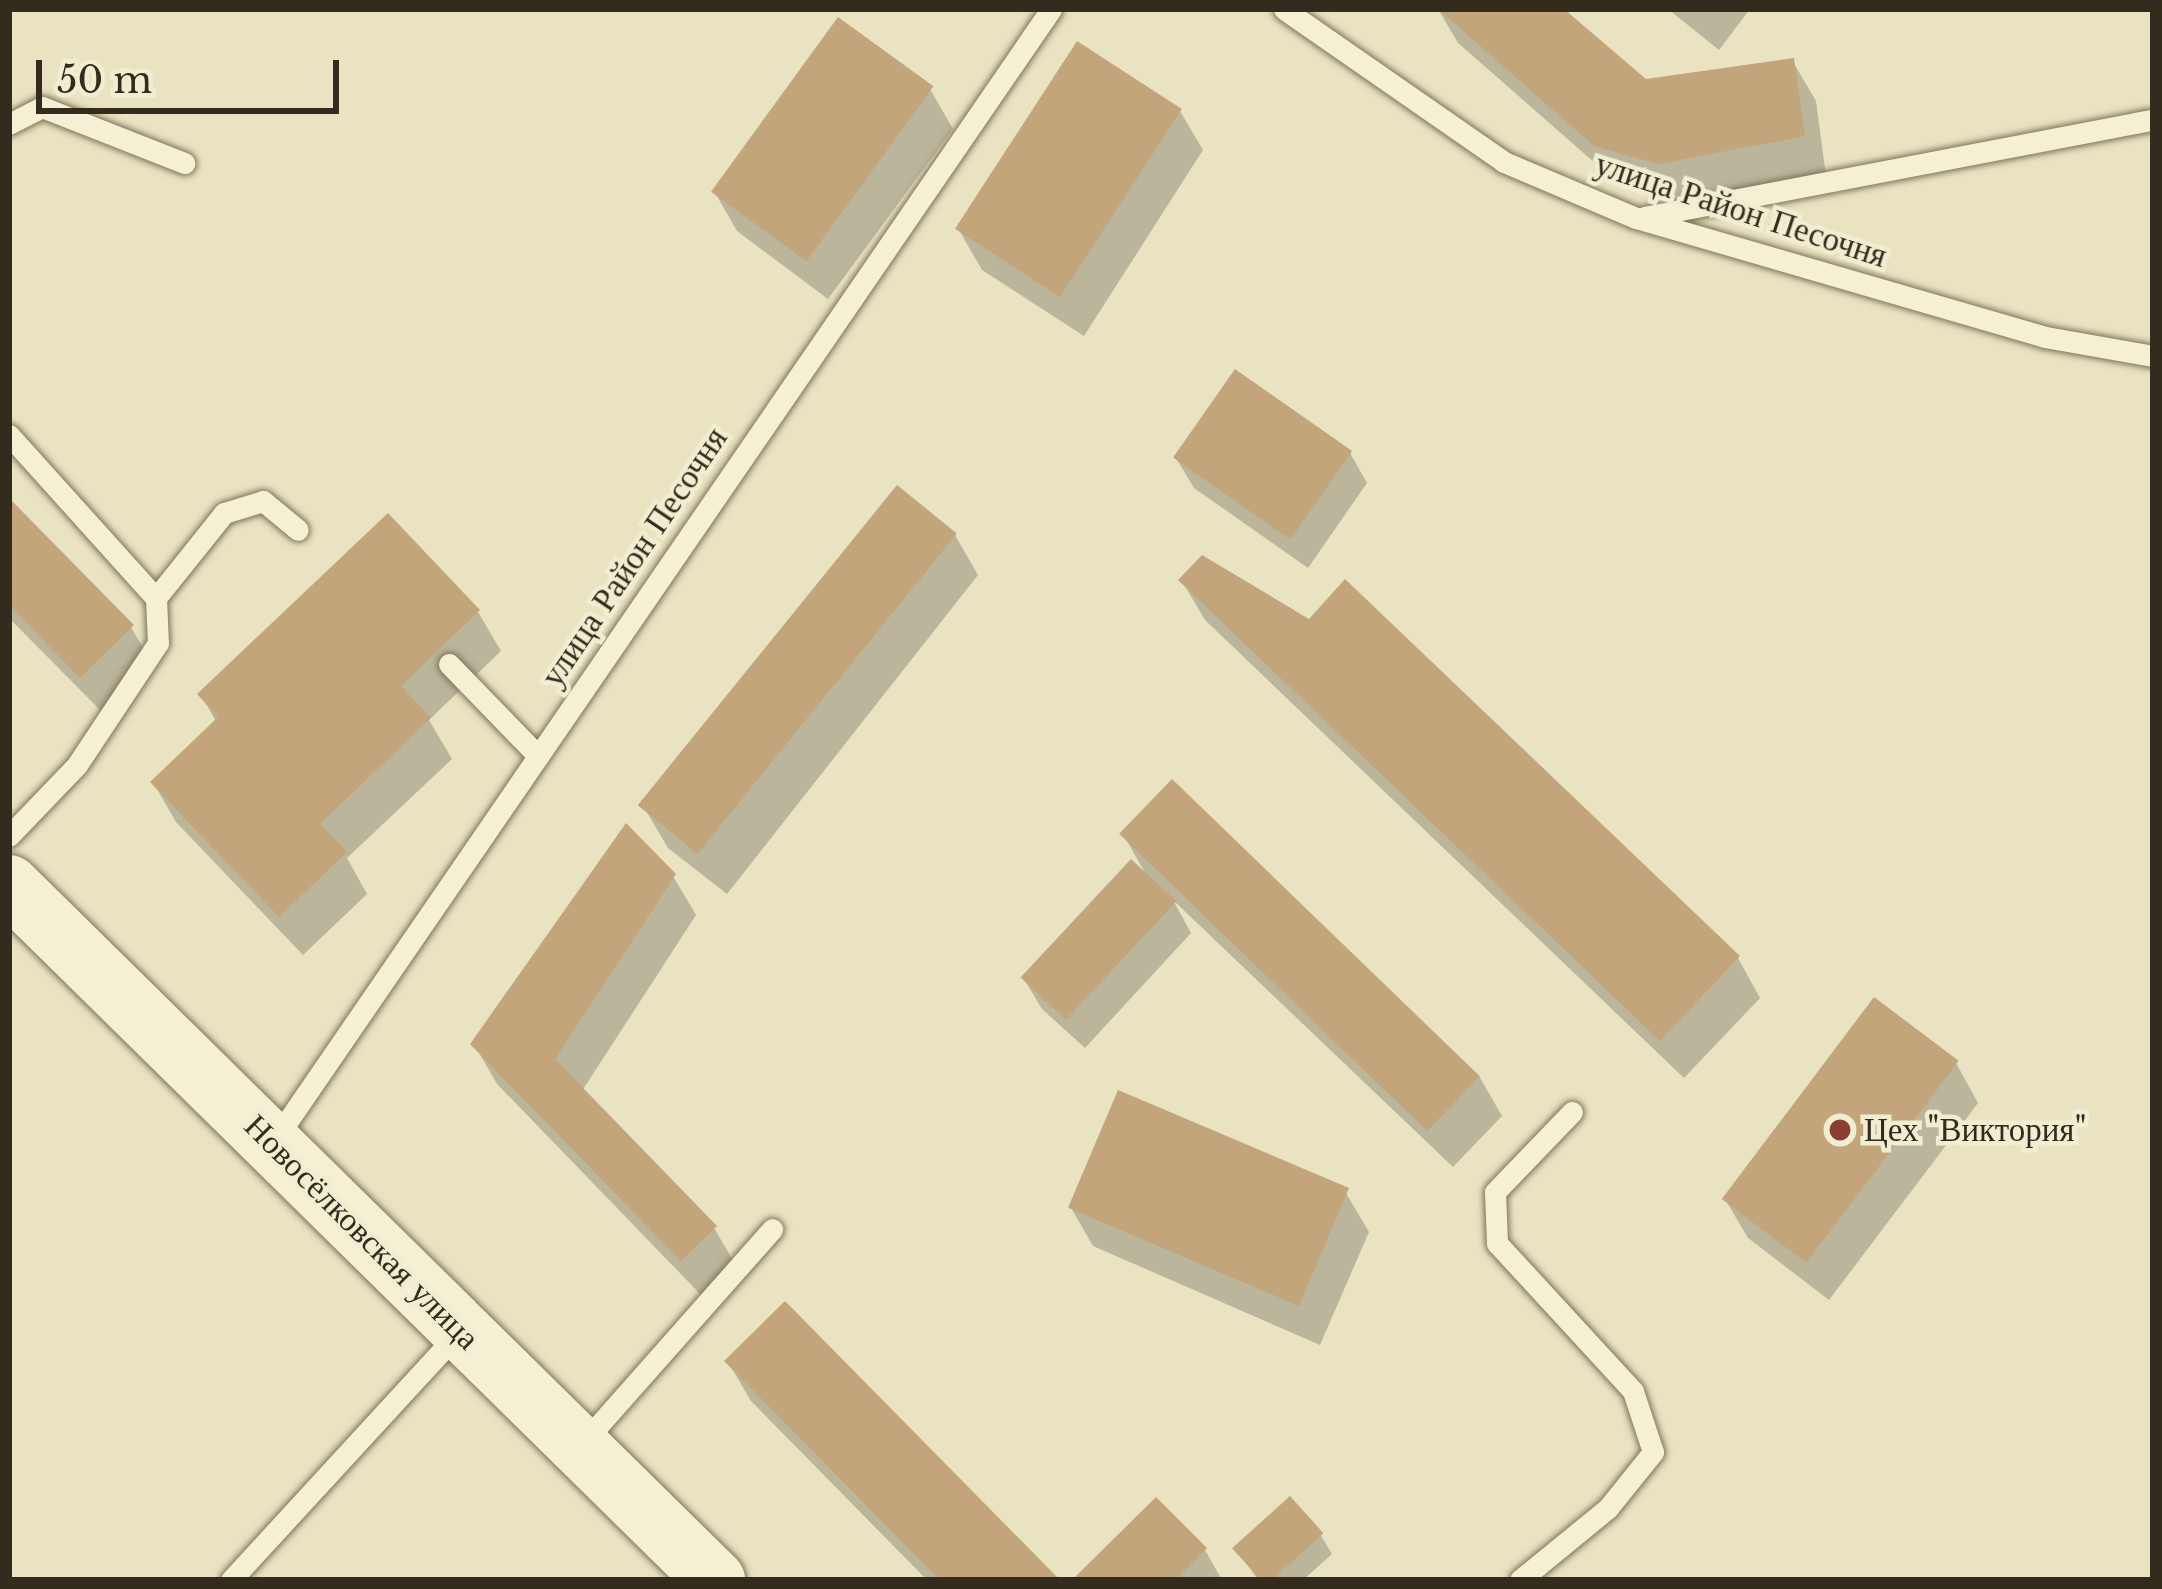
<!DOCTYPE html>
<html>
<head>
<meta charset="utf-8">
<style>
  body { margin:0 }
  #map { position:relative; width:2162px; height:1589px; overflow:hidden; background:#e9e3c2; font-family:"Libre Baskerville",serif }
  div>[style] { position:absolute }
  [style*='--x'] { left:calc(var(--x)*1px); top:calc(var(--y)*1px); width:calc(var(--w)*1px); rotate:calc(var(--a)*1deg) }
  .shadow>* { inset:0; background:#0003 }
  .building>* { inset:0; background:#c3a57c; transform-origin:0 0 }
  .roads { filter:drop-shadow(0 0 3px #81755b) drop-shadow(0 0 3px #81755b) }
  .lane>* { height:21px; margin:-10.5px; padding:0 10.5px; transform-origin:10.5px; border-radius:10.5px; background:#f5f0d4 }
  .secondary>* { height:60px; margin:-30px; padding:0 30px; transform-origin:30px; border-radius:30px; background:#f5f0d4 }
  .dots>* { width:33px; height:33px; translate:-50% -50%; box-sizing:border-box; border:6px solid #f1edd1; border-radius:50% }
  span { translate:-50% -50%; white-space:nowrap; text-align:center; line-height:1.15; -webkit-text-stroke:9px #f1edd1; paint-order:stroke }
  .street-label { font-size:33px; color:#322b1e }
  .poi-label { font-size:33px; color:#322b1e }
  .left { translate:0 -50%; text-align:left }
  .frame { position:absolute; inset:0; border:12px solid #322b1e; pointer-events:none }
  .scale { position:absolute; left:36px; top:60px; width:303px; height:54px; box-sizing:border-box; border:6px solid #322b1e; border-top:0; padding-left:15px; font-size:36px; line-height:42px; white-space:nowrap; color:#322b1e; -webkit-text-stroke:9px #f1edd1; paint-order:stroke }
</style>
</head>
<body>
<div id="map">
  <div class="shadow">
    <div style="clip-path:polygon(1438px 9px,1559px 9px,1645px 82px,1793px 62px,1816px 101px,1826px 176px,1683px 203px,1620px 185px,1458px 43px)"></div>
    <div style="clip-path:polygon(1668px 9px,1750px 9px,1719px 50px)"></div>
    <div style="clip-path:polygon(930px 89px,953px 129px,828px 299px,737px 231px,714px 191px)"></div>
    <div style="clip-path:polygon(1180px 111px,1203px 150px,1084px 336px,982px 270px,959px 230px)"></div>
    <div style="clip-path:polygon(1350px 453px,1367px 483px,1308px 568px,1194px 488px,1176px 458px)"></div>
    <div style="clip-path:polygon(9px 502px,131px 627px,154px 667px,105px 715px,9px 618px)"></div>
    <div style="clip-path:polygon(955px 535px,978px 575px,727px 894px,668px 848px,645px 809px)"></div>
    <div style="clip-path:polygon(1182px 581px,1738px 958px,1760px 998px,1684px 1078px,1205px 620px)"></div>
    <div style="clip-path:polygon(478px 612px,501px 651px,429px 720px,452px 759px,347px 858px,367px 894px,303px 955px,176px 822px,153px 782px,217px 723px,201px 695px)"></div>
    <div style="clip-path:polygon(1123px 834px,1479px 1076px,1502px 1116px,1453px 1167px,1173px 900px,1191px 933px,1085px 1048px,1042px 1009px,1024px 979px,1148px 878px)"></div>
    <div style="clip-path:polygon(673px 876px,696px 915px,582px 1091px,714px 1228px,737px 1267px,705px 1299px,497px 1084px,474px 1044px)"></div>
    <div style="clip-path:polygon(1956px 1063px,1978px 1103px,1829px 1300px,1748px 1238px,1725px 1199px)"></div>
    <div style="clip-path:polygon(1346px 1193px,1369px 1232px,1320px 1345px,1093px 1246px,1070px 1206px)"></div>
    <div style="clip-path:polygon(728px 1362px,1056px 1580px,927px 1580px,751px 1401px)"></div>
    <div style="clip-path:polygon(1320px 1534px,1332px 1554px,1303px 1580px,1258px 1580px,1236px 1548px)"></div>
    <div style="clip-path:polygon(1205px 1550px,1222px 1580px,1076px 1580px)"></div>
  </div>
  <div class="building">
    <div style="clip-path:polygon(1438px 9px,1564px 9px,1646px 79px,1794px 58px,1805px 136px,1659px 164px,1594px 146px)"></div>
    <div style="left:838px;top:17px;width:118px;height:216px;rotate:36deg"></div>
    <div style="left:1077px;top:41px;width:125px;height:224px;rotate:33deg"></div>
    <div style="left:1235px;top:369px;width:143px;height:108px;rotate:35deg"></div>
    <div style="left:897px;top:485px;width:77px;height:412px;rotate:39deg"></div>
    <div style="clip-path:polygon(9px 498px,134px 625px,80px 678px,9px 605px)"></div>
    <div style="clip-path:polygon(388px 513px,480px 610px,401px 686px,431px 718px,320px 824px,347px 852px,279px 917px,150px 782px,218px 717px,197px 694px)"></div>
    <div style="clip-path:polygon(1202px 555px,1309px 619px,1345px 579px,1740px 956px,1660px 1041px,1178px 580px)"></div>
    <div style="left:1172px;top:779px;width:428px;height:76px;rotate:44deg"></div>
    <div style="clip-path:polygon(626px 823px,676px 874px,555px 1059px,717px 1226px,681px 1261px,470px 1044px)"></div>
    <div style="left:1131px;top:859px;width:62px;height:162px;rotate:43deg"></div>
    <div style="left:1874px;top:997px;width:106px;height:253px;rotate:37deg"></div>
    <div style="left:1118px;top:1090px;width:251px;height:128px;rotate:23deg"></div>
    <div style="clip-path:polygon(785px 1301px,1060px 1580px,940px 1580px,724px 1361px)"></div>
    <div style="left:1290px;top:1496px;width:50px;height:78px;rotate:48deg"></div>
    <div style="clip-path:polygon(1156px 1497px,1207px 1548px,1175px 1580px,1072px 1580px)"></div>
  </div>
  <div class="roads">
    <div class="lane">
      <div style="--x:1284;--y:9;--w:268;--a:34.8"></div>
      <div style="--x:1504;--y:162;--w:143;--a:23"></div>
      <div style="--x:1636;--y:218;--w:426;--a:16.2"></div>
      <div style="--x:2045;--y:337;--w:110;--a:10"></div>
      <div style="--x:9;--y:124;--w:37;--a:-27"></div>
      <div style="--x:42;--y:107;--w:153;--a:21.5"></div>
      <div style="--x:1644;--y:217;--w:516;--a:-10.83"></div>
      <div style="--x:9;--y:435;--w:219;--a:48"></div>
      <div style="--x:156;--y:598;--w:45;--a:87.5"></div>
      <div style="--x:158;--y:643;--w:146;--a:123.6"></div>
      <div style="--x:77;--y:765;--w:98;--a:133.8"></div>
      <div style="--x:156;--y:598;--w:109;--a:-51.3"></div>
      <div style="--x:224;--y:513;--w:41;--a:-17.1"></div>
      <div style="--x:263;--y:501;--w:45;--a:39.6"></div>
      <div style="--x:449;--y:664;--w:128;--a:45.9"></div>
      <div style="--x:274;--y:1141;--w:1373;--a:-55.53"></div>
      <div style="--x:582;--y:1444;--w:287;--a:-48.5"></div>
      <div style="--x:231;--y:1580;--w:335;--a:-47.4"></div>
      <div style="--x:1520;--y:1580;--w:114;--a:-39.3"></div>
      <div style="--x:1608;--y:1508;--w:72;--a:-51.2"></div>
      <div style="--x:1653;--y:1452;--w:64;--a:-108.2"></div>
      <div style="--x:1633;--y:1391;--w:201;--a:-132.6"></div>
      <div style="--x:1497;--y:1243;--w:51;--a:-92.2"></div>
      <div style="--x:1495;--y:1192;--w:111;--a:-46.1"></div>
    </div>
    <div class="secondary">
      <div style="--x:9;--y:885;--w:991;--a:44.55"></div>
    </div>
  </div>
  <div class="dots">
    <div style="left:1840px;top:1130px;background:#893f32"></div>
  </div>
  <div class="street-label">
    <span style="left:1741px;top:210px;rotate:18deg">улица Район Песочня</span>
    <span style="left:634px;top:557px;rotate:-56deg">улица Район Песочня</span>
    <span style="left:362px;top:1232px;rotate:45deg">Новосёлковская улица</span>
  </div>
  <div class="poi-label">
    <span class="left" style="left:1864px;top:1130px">Цех "Виктория"</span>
  </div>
  <div class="frame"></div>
  <div class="scale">50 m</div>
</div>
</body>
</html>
